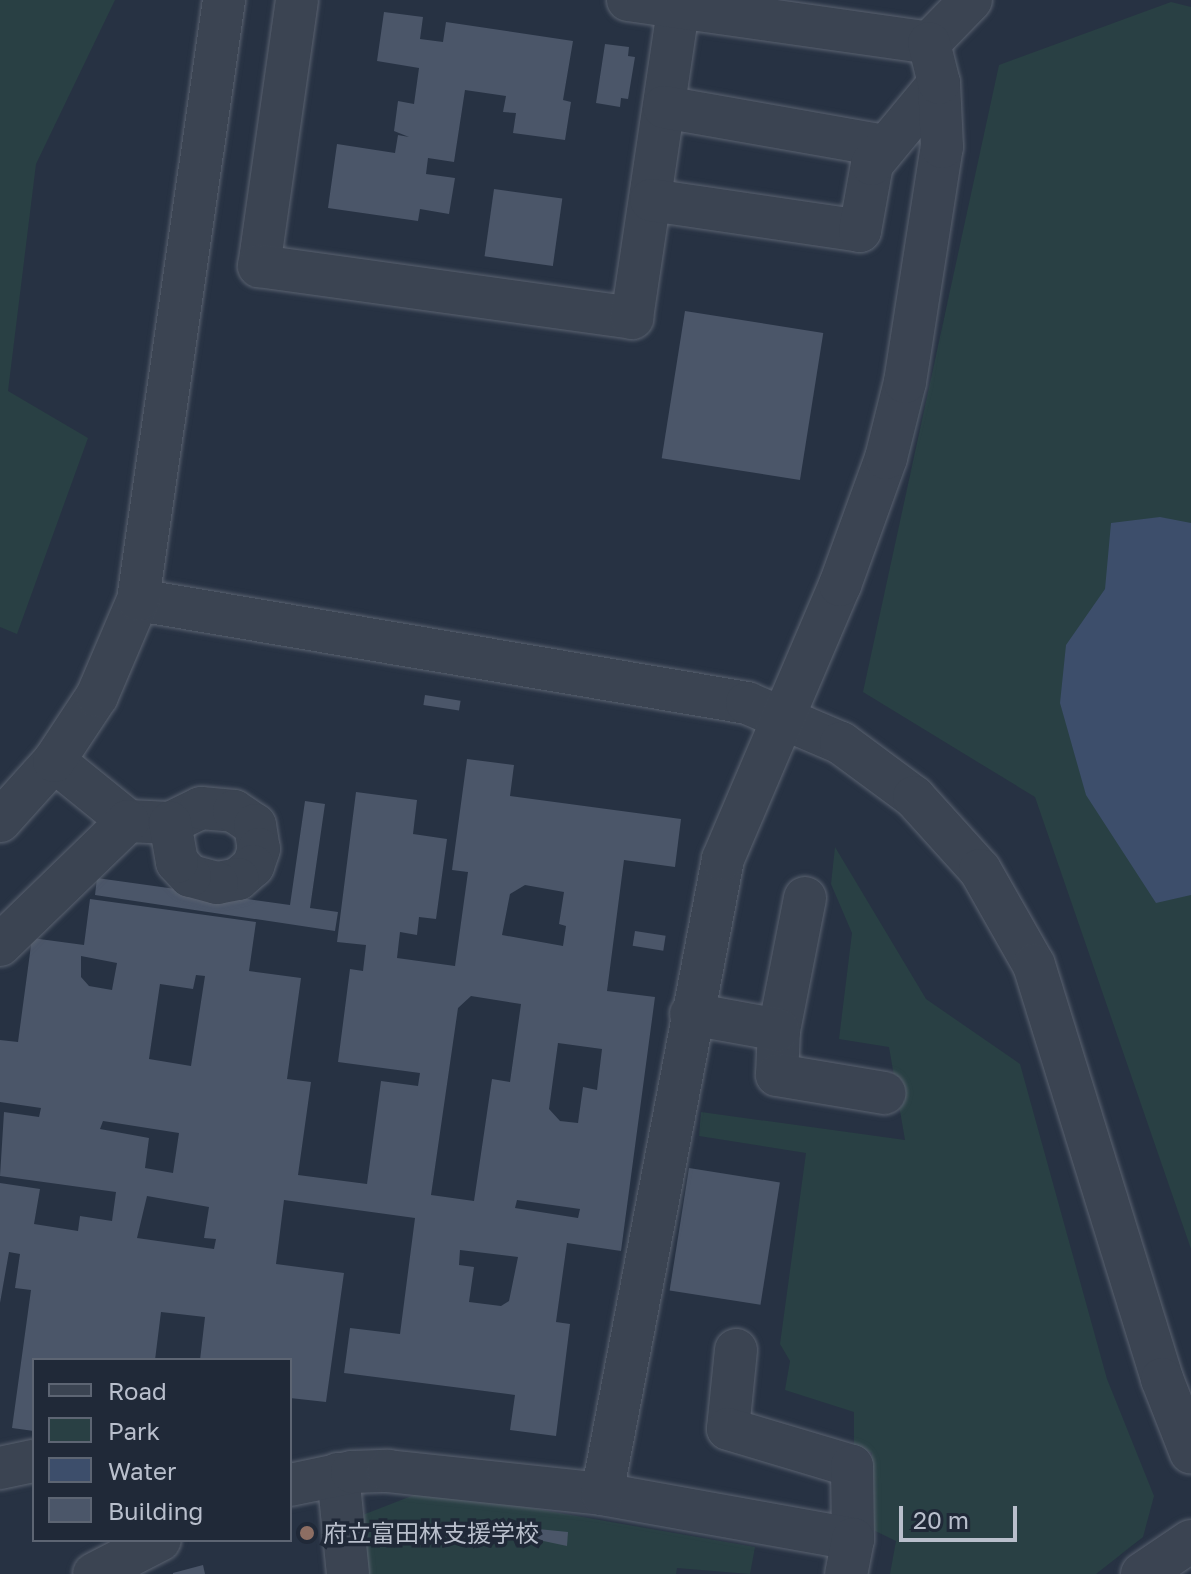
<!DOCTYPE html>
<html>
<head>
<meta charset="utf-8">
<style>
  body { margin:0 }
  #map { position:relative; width:1191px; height:1574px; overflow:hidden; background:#273243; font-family:"Golos Text","Noto Sans JP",sans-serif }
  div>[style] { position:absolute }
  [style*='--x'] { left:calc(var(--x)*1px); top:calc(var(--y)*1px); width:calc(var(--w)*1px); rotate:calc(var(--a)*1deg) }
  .green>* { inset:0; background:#294044 }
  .water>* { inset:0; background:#3d4e6b }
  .building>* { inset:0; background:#4b5669; transform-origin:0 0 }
  .roads { filter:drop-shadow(0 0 2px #5a6270) drop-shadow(0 0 2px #5a6270) }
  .minor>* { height:42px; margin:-21px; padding:0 21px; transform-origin:21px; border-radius:21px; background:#3b4452 }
  .dots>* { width:22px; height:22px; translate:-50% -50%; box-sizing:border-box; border:4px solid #202938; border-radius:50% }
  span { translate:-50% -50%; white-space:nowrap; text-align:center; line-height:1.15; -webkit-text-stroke:7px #202938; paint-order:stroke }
  .poi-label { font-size:24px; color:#b9bfcc }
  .left { translate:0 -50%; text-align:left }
  .legend { position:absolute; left:32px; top:1358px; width:260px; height:184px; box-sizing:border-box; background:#202938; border:2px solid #5d6573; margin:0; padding:10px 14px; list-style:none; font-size:24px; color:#b9bfcc }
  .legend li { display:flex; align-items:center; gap:16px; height:40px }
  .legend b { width:40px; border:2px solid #5d6573 }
  .scale { position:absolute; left:899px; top:1506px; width:118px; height:36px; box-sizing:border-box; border:4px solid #b9bfcc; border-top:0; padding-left:10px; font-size:24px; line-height:28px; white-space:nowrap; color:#b9bfcc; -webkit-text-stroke:6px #202938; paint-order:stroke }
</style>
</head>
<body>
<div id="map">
  <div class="green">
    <div style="clip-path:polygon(0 0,115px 0,36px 164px,8px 391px,88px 438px,17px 634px,0 627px)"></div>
    <div style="clip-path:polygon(1171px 2px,1191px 7px,1191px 1249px,1035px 797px,863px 692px,999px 65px)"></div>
    <div style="clip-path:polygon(835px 847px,926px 999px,1020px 1064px,1107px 1379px,1154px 1496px,1143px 1537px,1096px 1574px,890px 1574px,896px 1541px,869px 1528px,872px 1453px,854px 1445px,854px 1412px,785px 1390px,790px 1361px,780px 1344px,806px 1153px,699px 1136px,701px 1112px,905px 1140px,889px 1047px,839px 1039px,852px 933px,831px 884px)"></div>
    <div style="clip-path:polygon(427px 1490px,755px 1547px,750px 1574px,677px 1568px,676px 1574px,361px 1574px,360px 1516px)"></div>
  </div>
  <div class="water">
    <div style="clip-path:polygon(1160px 517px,1191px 523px,1191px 895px,1156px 903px,1086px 795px,1060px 703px,1066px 645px,1105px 589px,1111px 523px)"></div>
  </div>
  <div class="building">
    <div style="clip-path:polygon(384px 12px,423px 17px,420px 39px,443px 42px,446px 22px,573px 41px,563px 100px,571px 102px,565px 140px,513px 133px,516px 113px,503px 112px,506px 96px,465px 90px,454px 162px,428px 158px,426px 174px,455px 178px,449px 214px,420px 209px,418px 221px,328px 208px,337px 144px,395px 153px,398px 135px,409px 137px,394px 131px,398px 101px,414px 104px,419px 68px,377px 61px)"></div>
    <div style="clip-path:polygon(605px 44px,629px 47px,628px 56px,635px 57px,628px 99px,621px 98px,620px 107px,596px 103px)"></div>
    <div style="left:494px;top:189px;width:69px;height:68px;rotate:8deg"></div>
    <div style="left:685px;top:311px;width:140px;height:149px;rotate:9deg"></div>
    <div style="left:425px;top:695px;width:36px;height:10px;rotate:9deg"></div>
    <div style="clip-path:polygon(evenodd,467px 759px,514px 765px,510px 796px,681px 819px,675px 867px,624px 860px,607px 991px,655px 997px,621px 1251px,567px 1243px,556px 1322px,570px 1324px,556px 1436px,510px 1430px,515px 1395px,344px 1373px,350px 1328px,400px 1334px,415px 1218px,284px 1200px,276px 1264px,344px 1273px,326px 1402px,290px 1398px,290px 1360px,200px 1360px,205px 1317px,161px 1312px,155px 1360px,34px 1360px,34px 1431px,12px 1428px,31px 1290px,15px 1288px,20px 1254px,9px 1252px,0 1303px,0 1183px,40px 1189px,34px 1224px,78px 1231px,80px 1216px,112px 1221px,116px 1192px,0 1176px,4px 1112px,39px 1117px,41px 1108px,0 1102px,0 1040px,18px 1042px,32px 938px,84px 945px,90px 899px,256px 922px,249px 971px,301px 978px,287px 1079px,311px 1082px,298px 1175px,367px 1184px,381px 1081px,418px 1086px,420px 1073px,338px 1062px,350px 969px,363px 971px,366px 945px,337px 942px,356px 792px,417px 800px,413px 834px,447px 839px,436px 919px,419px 917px,417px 935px,400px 932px,397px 958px,455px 966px,468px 872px,452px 870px,467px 759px,525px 885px,564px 892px,559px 924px,566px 926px,563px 946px,502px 935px,510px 894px,525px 885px,467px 759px,81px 956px,117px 963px,112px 990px,89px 986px,81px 977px,81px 956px,467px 759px,196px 975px,205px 976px,191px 1066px,149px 1059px,160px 984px,193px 989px,196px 975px,467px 759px,471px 996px,521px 1004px,510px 1082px,492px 1079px,474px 1201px,431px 1195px,458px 1008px,471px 996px,467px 759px,558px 1043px,602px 1049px,597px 1090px,583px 1087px,578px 1123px,560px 1121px,549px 1109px,558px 1043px,467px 759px,103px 1121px,179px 1133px,173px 1173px,145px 1168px,149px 1138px,100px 1129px,103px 1121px,467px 759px,147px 1196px,209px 1207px,204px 1238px,216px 1239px,214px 1249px,137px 1238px,147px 1196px,467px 759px,517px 1200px,580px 1209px,578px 1218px,515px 1208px,517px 1200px,467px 759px,460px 1250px,518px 1257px,509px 1301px,501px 1306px,469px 1302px,474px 1267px,459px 1265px,460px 1250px)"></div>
    <div style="clip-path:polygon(305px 801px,325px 804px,310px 908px,338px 912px,335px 931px,95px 895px,97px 878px,290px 905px)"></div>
    <div style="left:635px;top:931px;width:31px;height:15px;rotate:9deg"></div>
    <div style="left:689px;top:1168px;width:92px;height:124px;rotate:9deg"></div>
    <div style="clip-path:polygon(507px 1526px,568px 1532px,567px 1546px,506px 1533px)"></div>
    <div style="clip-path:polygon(203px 1565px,205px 1574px,173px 1574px,173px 1573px)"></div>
  </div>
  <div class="roads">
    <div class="minor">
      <div style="--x:297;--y:0;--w:269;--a:98.1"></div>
      <div style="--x:259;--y:266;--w:377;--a:7.9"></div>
      <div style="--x:632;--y:318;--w:317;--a:-81.5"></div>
      <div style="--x:628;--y:0;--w:304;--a:8.1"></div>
      <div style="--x:929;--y:43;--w:60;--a:-45.7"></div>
      <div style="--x:664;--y:107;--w:225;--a:10"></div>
      <div style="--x:651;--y:200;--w:211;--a:8.4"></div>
      <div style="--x:860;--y:231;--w:68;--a:-79.8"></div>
      <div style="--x:872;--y:164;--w:105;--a:-50.4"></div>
      <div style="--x:138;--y:600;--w:618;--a:9.6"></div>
      <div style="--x:747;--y:703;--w:102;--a:23.1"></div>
      <div style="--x:841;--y:743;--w:91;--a:36.5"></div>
      <div style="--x:914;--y:797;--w:98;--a:47.9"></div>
      <div style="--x:980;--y:870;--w:109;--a:60.4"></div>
      <div style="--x:1034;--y:965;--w:433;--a:72.8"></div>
      <div style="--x:1162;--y:1379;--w:79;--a:68.6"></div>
      <div style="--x:54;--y:761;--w:95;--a:39"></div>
      <div style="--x:128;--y:821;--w:42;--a:2.7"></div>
      <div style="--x:170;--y:823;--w:34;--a:-26"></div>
      <div style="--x:201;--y:808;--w:33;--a:5"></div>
      <div style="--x:234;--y:811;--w:25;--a:34"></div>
      <div style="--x:255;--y:825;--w:24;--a:81"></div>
      <div style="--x:259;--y:849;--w:18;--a:109"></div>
      <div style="--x:253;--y:866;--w:20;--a:139"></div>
      <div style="--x:238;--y:879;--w:21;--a:169"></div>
      <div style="--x:217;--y:883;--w:28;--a:-165"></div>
      <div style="--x:190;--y:876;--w:19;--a:-133"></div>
      <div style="--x:177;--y:862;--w:40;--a:-100"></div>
      <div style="--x:0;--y:821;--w:81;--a:-48"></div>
      <div style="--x:54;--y:761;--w:78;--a:-56.5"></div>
      <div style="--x:97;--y:696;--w:104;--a:-66.9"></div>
      <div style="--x:138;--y:600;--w:606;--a:-81.84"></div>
      <div style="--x:805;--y:898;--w:135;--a:101.1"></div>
      <div style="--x:779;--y:1030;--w:45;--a:92.5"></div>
      <div style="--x:777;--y:1075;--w:109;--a:9.5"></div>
      <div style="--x:0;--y:945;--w:178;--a:-44.1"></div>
      <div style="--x:691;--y:1014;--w:89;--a:10.3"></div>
      <div style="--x:736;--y:1350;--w:79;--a:95.8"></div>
      <div style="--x:728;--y:1429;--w:129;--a:16.6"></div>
      <div style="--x:852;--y:1466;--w:73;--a:89.2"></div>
      <div style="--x:0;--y:1468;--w:35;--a:-12"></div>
      <div style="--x:338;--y:1474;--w:100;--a:84.3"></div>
      <div style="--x:290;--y:1485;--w:63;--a:-11.8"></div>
      <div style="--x:352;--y:1472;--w:36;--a:-2"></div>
      <div style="--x:388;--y:1471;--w:215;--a:6.1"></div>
      <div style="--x:602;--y:1494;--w:255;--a:10.2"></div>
      <div style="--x:853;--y:1539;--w:36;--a:101"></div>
      <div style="--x:602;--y:1494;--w:646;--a:-79.21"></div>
      <div style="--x:723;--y:859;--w:298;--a:-66.9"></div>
      <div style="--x:840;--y:585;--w:135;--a:-70.1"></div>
      <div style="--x:886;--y:458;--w:78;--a:-76"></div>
      <div style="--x:905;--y:382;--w:238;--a:-81.1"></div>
      <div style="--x:942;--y:147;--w:64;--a:-92.7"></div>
      <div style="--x:939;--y:83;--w:41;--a:-104"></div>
      <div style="--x:94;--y:1574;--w:74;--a:-27.3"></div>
      <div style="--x:1142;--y:1574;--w:59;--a:-34"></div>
    </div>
  </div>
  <div class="dots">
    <div style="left:307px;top:1533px;background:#8d6e63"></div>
  </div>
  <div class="poi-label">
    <span class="left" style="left:323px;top:1533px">府立富田林支援学校</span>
  </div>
  <ul class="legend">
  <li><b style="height:10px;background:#3b4452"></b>Road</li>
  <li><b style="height:22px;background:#294044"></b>Park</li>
  <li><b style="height:22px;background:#3d4e6b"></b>Water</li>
  <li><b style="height:22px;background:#4b5669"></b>Building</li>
  </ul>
  <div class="scale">20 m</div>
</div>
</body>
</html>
